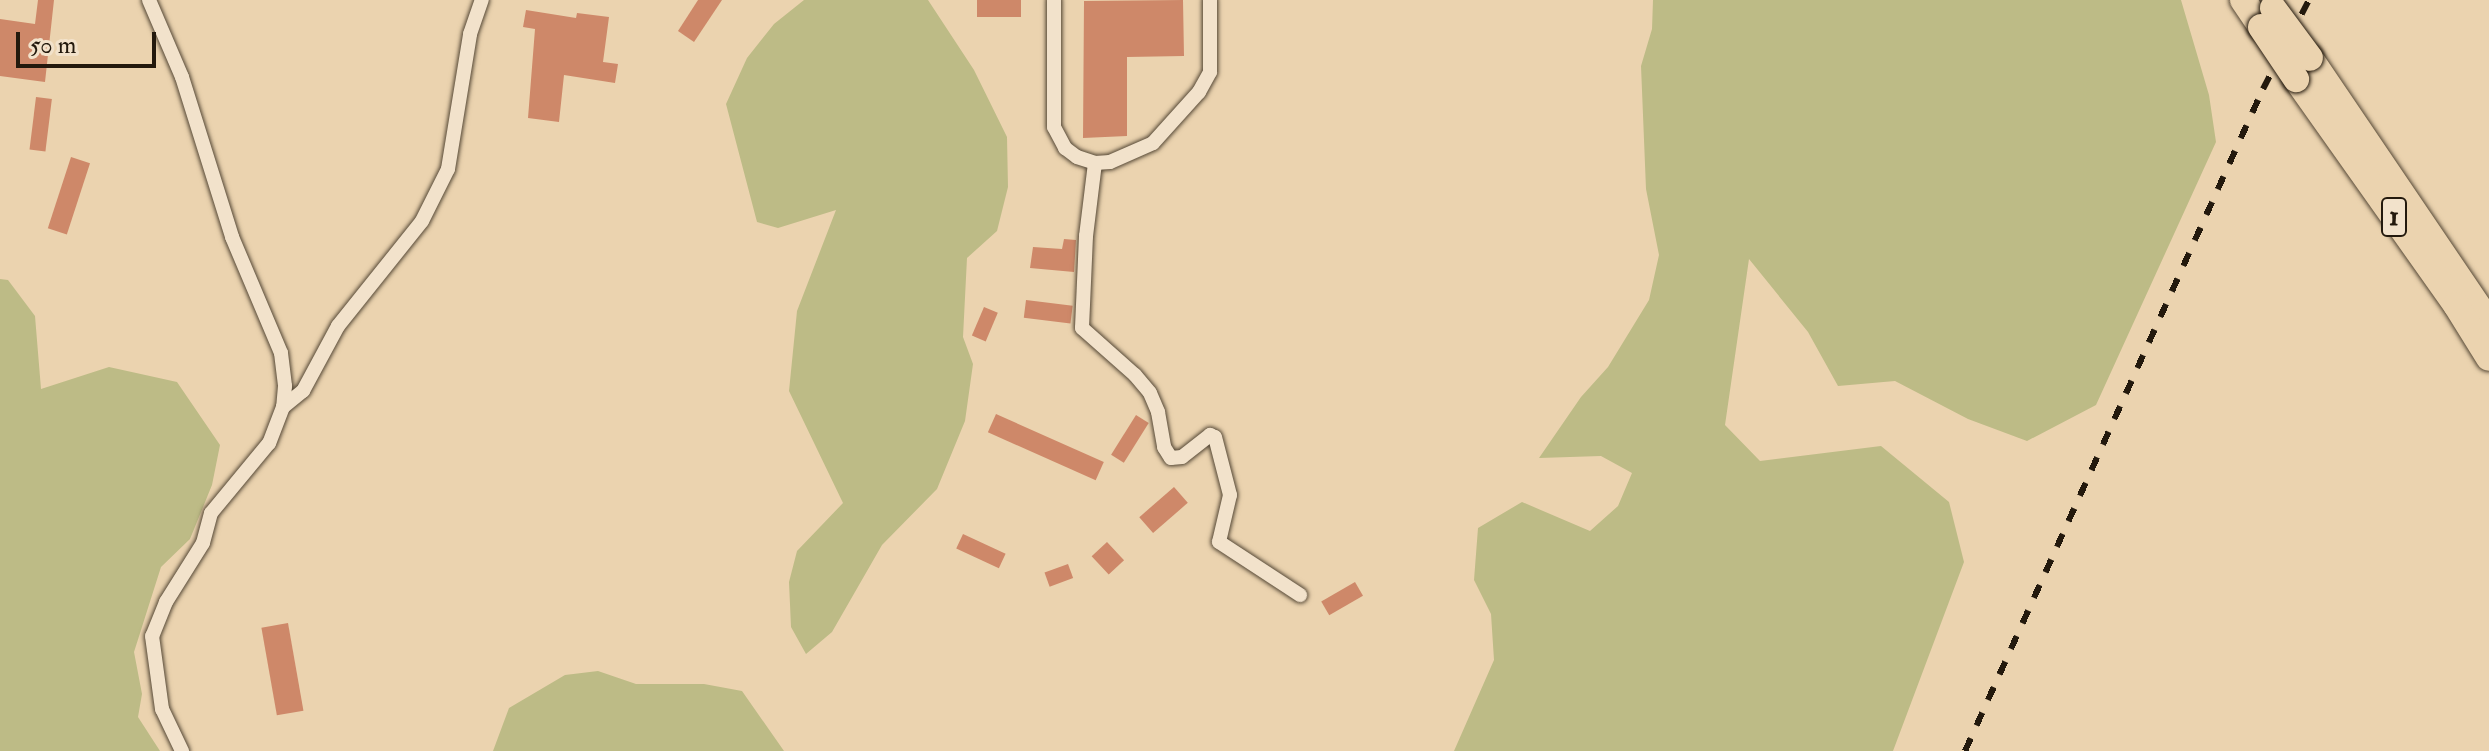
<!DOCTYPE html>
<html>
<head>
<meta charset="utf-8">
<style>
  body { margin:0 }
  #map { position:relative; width:2489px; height:751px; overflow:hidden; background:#ebd3af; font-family:"IM FELL Double Pica",serif }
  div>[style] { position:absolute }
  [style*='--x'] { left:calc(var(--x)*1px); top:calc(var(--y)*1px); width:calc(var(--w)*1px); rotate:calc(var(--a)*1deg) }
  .green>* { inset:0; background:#bdbb86 }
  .building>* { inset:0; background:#ce8869; transform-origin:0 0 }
  .roads { filter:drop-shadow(0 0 2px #554836) drop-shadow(0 0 2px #554836) }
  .street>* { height:14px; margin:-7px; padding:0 7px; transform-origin:7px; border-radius:7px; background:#f2e2cb }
  .highway>* { height:26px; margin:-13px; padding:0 13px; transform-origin:13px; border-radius:13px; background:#ebd3af }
  .rail>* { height:6px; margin-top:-3px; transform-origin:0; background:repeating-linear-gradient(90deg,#23190d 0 14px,transparent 0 28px) }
  .bridges { filter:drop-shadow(0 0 2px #23190d) drop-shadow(0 0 2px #23190d) }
  .highway-bridge>* { height:26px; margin:-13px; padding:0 13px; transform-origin:13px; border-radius:13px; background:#ebd3af }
  span { translate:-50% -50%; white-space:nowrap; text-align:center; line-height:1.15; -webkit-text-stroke:6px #f2e2cb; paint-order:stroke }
  .shield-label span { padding:2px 6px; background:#f2e2cb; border:2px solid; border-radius:6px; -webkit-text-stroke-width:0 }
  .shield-label { font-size:28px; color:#23190d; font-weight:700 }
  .scale { position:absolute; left:16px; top:32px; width:140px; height:36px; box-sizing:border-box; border:4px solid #23190d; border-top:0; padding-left:10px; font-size:24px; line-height:28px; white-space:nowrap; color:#23190d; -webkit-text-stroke:6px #f2e2cb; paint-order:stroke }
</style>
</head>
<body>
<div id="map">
  <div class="green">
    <div style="clip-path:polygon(804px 0,928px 0,974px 70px,1007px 137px,1008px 187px,997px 231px,967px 258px,963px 337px,973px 364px,965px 421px,937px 489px,882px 545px,832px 632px,806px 654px,791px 627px,789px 582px,797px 551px,843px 503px,789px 391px,797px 311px,836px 210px,778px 228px,757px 222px,726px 104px,747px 58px,774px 24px)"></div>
    <div style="clip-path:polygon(1653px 0,2181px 0,2209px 95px,2216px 142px,2096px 405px,2027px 441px,1968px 419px,1895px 381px,1838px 386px,1808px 332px,1749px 259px,1725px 425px,1760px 461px,1881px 446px,1949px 502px,1964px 562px,1893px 751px,1454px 751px,1494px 660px,1491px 614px,1474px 580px,1478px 528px,1522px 502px,1590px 531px,1618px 506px,1632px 473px,1601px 456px,1539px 458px,1581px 397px,1608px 367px,1649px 300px,1659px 255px,1646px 189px,1641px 66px,1652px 29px)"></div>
    <div style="clip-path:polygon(0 279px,8px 280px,35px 316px,41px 389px,109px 367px,177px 382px,220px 445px,212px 485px,190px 539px,161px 567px,134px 652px,142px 694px,138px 717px,160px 751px,0 751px)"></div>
    <div style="clip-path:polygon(598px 671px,636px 684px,704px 684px,742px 691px,784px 751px,493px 751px,509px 708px,565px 675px)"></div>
  </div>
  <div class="building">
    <div style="clip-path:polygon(38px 0,54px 0,45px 82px,0 76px,0 19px,35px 24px)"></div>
    <div style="clip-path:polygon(698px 0,722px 0,694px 42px,678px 31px)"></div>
    <div style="left:977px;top:0;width:44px;height:17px"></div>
    <div style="clip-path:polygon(1183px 0,1184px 56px,1127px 57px,1127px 136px,1083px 138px,1084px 1px)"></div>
    <div style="clip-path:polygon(526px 10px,576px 18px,577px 13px,609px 17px,603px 62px,618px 64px,615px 83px,564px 75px,559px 122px,528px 118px,535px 29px,523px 27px)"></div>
    <div style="left:36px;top:97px;width:16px;height:53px;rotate:7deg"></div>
    <div style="left:71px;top:157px;width:20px;height:75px;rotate:18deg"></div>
    <div style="clip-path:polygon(1064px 239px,1076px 240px,1074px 272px,1030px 268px,1033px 247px,1062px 249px)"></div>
    <div style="left:1026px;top:300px;width:47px;height:18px;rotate:7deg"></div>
    <div style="left:984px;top:307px;width:15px;height:31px;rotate:23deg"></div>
    <div style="left:996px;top:414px;width:118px;height:20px;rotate:24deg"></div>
    <div style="left:1136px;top:415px;width:15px;height:47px;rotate:32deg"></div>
    <div style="left:1174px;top:487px;width:21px;height:46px;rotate:49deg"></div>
    <div style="left:963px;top:534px;width:47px;height:16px;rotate:25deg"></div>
    <div style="left:1107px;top:542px;width:25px;height:21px;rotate:47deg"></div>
    <div style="left:1068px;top:564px;width:15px;height:25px;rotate:70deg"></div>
    <div style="left:1355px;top:582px;width:16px;height:39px;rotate:60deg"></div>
    <div style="left:288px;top:623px;width:89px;height:27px;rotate:80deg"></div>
  </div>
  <div class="roads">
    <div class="street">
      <div style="--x:149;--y:0;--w:84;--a:66.8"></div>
      <div style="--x:182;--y:77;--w:168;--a:72.6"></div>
      <div style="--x:232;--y:237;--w:126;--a:67.1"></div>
      <div style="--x:281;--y:353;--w:33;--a:83"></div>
      <div style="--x:285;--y:386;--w:21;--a:95"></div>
      <div style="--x:283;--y:407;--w:39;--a:111"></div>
      <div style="--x:269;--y:443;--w:91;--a:129.6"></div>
      <div style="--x:211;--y:513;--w:31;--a:105"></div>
      <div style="--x:203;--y:543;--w:70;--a:122.1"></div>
      <div style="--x:166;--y:602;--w:37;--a:112"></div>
      <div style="--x:152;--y:636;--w:74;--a:82.2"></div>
      <div style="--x:162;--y:709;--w:47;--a:64.5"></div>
      <div style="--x:1054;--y:0;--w:127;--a:90"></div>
      <div style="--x:1054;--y:127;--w:24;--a:62"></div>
      <div style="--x:1065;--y:148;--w:15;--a:37"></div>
      <div style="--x:1077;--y:157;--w:19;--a:18"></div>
      <div style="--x:1095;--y:163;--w:15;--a:-4"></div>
      <div style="--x:1110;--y:162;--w:47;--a:-23.8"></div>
      <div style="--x:1153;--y:143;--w:69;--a:-48"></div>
      <div style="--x:1199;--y:92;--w:23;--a:-61"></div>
      <div style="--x:1210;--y:72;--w:72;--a:-90"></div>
      <div style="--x:1095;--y:163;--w:74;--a:97"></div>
      <div style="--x:1086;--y:236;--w:92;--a:92.5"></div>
      <div style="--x:1082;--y:328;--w:71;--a:41.6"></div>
      <div style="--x:1135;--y:375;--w:23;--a:50"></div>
      <div style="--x:1150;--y:393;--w:21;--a:67"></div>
      <div style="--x:1158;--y:412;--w:36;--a:80"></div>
      <div style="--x:1164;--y:447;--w:13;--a:58"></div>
      <div style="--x:1171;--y:458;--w:11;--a:-5"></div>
      <div style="--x:1182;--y:457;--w:36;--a:-38"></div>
      <div style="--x:1210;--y:435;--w:5;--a:22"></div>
      <div style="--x:1215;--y:437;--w:60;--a:75.5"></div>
      <div style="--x:1230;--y:495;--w:48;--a:103.2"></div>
      <div style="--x:1219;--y:542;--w:97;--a:33.2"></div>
      <div style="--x:283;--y:407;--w:26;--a:-39"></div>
      <div style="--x:303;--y:391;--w:74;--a:-61.7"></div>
      <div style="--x:338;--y:326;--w:134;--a:-51.3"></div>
      <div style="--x:422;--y:221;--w:58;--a:-63.4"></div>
      <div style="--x:448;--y:169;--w:137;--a:-80.7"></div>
      <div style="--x:470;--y:34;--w:36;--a:-71"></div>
    </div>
    <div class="highway">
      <div style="--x:2243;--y:0;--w:32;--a:56"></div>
      <div style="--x:2310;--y:58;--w:319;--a:55.9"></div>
      <div style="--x:2296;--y:79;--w:277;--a:54.7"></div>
      <div style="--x:2456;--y:305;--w:62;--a:58.1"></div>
    </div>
  </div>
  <div class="rail">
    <div style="--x:1965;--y:751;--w:726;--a:-65.77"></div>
    <div style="--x:2263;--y:89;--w:100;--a:-62.7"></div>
  </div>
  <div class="bridges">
    <div class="highway-bridge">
      <div style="--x:2273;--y:8;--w:62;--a:53.5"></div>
      <div style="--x:2261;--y:27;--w:63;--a:56.1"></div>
    </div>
  </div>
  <div class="shield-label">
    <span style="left:2394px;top:217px">1</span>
  </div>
  <div class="scale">50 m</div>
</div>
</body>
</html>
